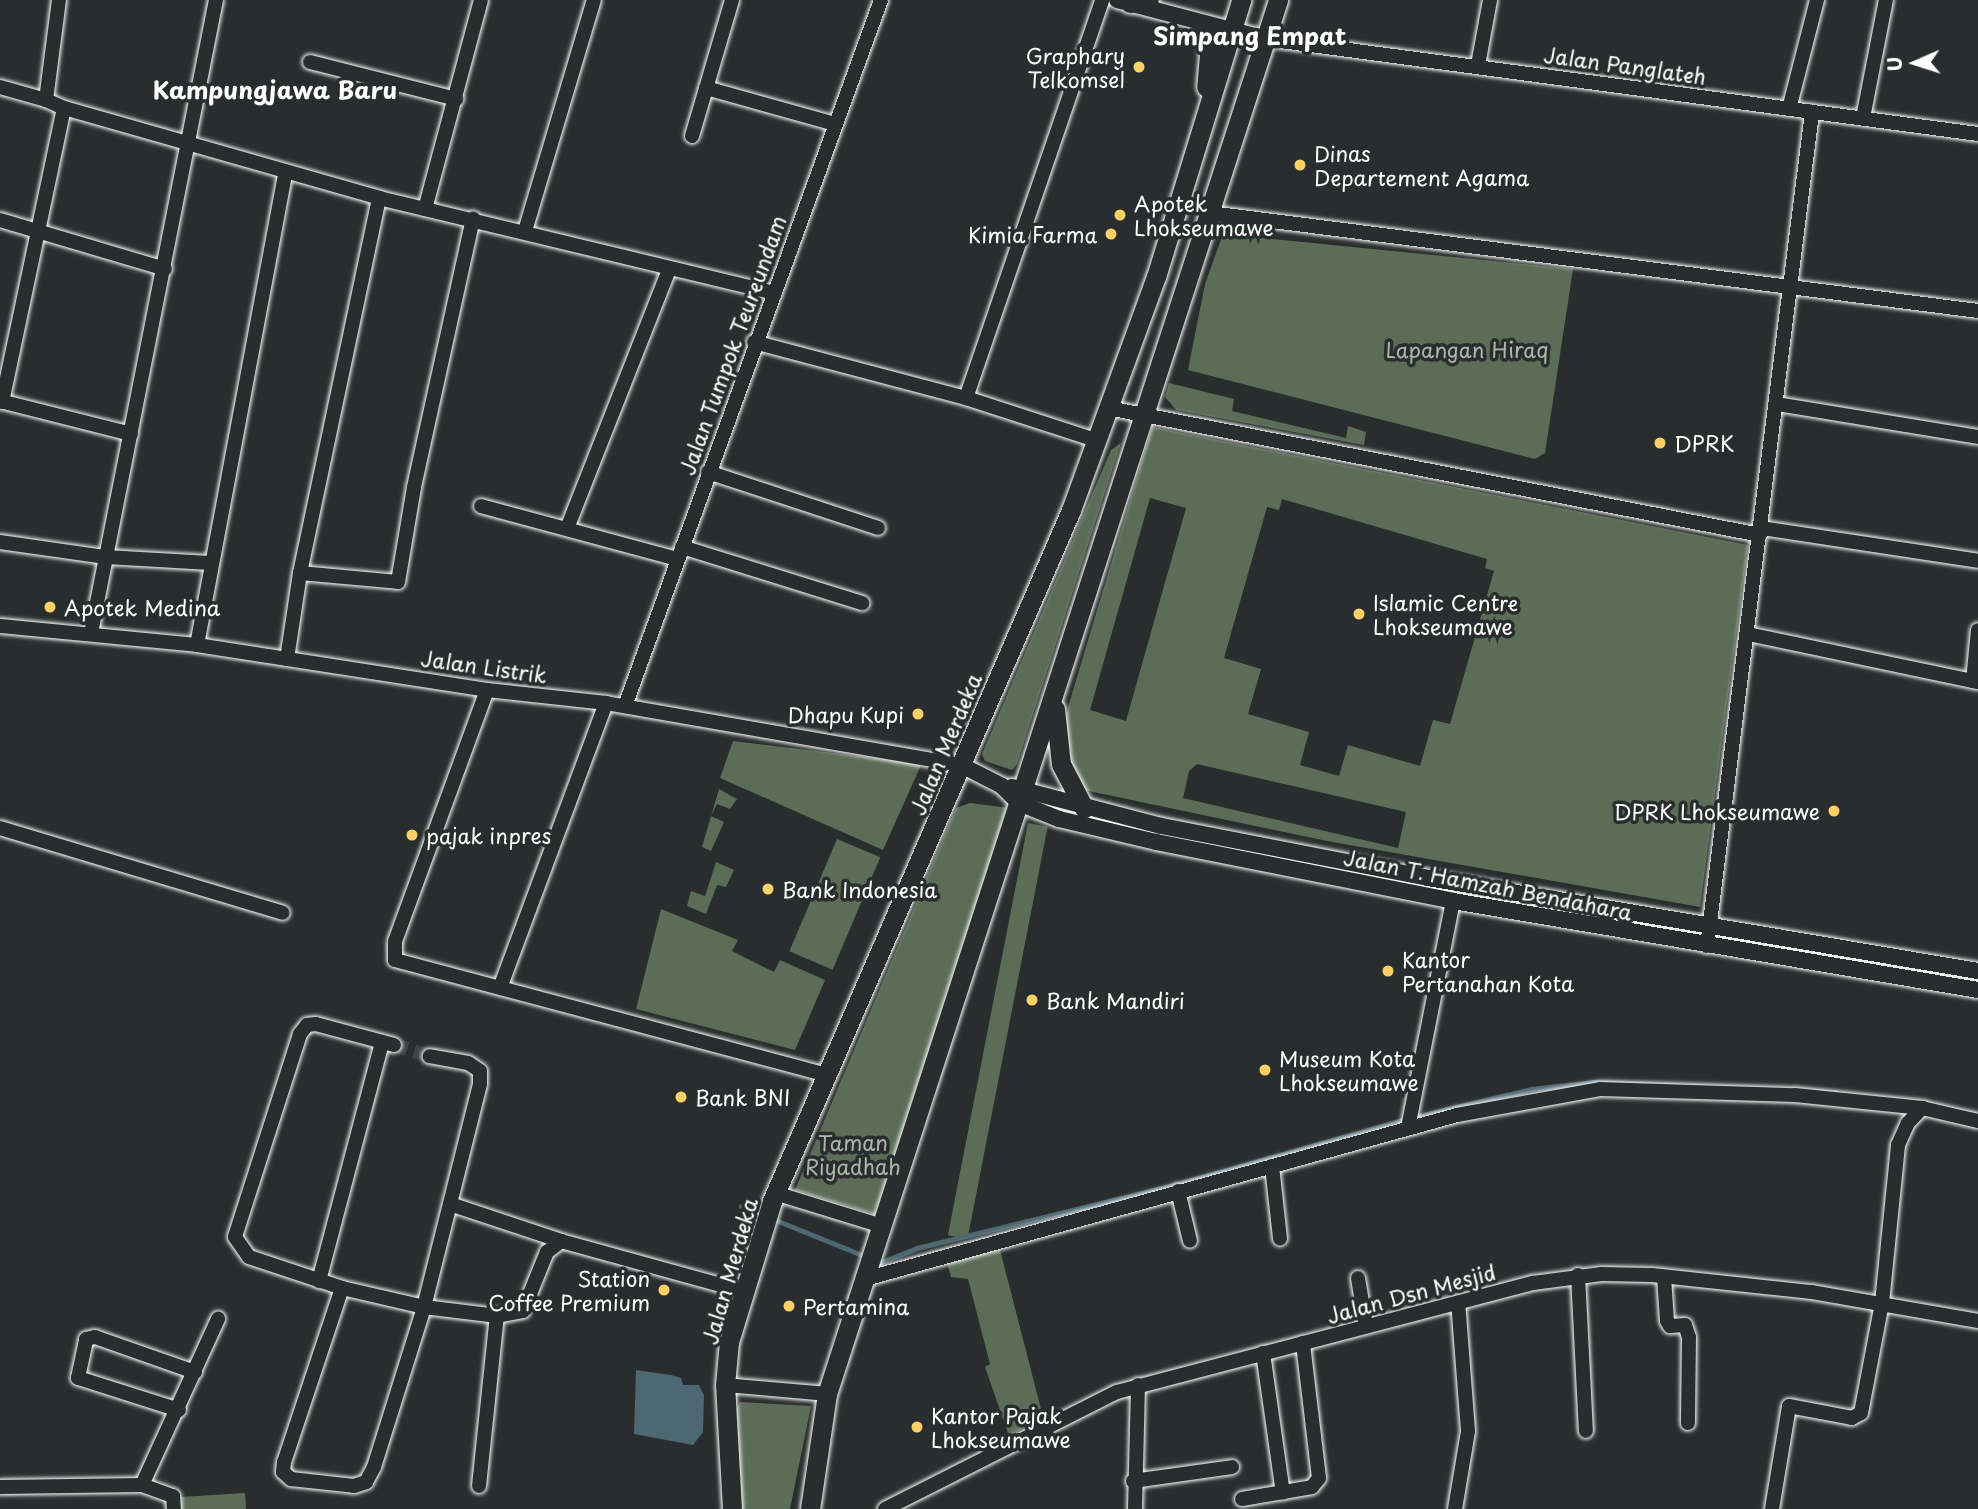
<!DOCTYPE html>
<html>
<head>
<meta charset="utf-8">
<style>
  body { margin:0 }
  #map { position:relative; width:1978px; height:1509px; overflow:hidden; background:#2a2d2e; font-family:"Playpen Sans",sans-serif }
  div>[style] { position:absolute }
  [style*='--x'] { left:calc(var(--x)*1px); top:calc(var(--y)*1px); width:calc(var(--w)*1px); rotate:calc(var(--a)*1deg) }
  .green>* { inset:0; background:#5c6d57; transform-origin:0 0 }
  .water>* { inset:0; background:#4d6872 }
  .stream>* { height:4.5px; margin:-2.25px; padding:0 2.25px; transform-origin:2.25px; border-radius:2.25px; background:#4d6872 }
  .minor-tunnel>* { height:14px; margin-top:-7px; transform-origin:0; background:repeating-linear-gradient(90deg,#3f4243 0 14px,transparent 0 21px) }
  .roads { filter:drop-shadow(0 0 2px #fff) drop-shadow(0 0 2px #fff) }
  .minor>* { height:14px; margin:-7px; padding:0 7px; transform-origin:7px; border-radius:7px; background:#2a2d2e }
  .tertiary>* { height:16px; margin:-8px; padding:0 8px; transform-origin:8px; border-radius:8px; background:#2a2d2e }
  .secondary>* { height:19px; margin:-9.5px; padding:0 9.5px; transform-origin:9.5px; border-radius:9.5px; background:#2a2d2e }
  .dots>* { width:19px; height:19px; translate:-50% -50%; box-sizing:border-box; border:4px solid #2a2d2e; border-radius:50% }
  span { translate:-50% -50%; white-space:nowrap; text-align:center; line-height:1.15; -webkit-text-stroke:7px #2a2d2e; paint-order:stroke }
  .poi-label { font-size:21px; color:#fff }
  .right { translate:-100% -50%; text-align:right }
  .left { translate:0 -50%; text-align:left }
  .street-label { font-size:21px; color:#fff }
  .park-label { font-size:21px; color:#aeb6ab }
  .quarter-label { font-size:24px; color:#fff; font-weight:700 }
  .north { position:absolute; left:1880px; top:28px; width:70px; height:70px; -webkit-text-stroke:5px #2a2d2e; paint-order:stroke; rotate:267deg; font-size:19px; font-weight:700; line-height:28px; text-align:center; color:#fff }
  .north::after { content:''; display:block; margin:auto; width:24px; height:32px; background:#fff; clip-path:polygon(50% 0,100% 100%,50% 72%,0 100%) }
</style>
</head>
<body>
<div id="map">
  <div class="green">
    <div style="clip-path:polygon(1223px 234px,1573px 269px,1545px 453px,1535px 459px,1188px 370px,1205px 284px)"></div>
    <div style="clip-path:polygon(1169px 383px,1234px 399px,1232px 411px,1346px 438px,1348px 426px,1366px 432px,1364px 445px,1176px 410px,1165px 397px)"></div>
    <div style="clip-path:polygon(evenodd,1152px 427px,1748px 545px,1700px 907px,1327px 841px,1084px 790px,1073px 773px,1064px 731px,1068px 707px,1152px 427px,1150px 498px,1186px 508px,1126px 721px,1090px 710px,1150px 498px,1152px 427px,1282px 499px,1487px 559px,1485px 568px,1494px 571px,1450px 724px,1433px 720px,1420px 766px,1348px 745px,1339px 776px,1300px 765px,1309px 732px,1248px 714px,1261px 669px,1224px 658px,1267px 507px,1279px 510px,1282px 499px,1152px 427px,1197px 764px,1406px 812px,1398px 848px,1183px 798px,1189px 771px,1197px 764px)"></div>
    <div style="clip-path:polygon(1121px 443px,1017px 764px,1012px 770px,985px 761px,982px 754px,1111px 450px)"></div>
    <div style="clip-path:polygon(733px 741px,917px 763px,921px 765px,883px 850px,720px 778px)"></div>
    <div style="clip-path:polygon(719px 789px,737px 799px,730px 809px,717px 804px,711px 816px,724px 822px,711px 851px,702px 847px)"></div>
    <div style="clip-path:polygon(970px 803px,1017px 809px,875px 1214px,795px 1190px,956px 808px)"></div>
    <div style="left:1028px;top:823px;width:20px;height:420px;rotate:11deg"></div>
    <div style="left:837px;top:839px;width:47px;height:122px;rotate:23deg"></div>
    <div style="clip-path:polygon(716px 862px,734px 870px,726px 887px,717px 885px,706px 914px,687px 906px,691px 891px,705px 896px)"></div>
    <div style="clip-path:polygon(661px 909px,738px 940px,732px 951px,774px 972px,780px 960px,825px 980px,795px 1050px,636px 1009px)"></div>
    <div style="clip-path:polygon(999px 1246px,1043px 1417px,1009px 1436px,985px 1367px,990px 1364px,968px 1279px,951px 1277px,947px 1262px)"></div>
    <div style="clip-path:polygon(740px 1402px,811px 1406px,790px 1509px,742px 1509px,736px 1411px)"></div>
    <div style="clip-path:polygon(245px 1493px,246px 1509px,180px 1509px,181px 1497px)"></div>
  </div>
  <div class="water">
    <div style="clip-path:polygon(636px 1370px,671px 1375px,681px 1378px,683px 1385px,699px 1385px,704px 1395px,703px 1432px,693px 1445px,634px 1434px)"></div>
  </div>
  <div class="stream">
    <div style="--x:1415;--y:1117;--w:119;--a:-13.6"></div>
    <div style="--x:1531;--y:1089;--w:62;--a:-6.4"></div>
    <div style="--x:1593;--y:1082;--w:243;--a:2.4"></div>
    <div style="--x:741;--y:1206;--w:24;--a:22"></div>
    <div style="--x:771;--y:1218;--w:104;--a:22.1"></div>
    <div style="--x:875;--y:1260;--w:6;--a:18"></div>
    <div style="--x:881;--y:1262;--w:39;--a:-21"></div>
    <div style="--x:917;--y:1248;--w:265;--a:-13.8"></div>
    <div style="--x:1174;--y:1185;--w:241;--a:-15.9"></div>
  </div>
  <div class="minor-tunnel">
    <div style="--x:394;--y:1045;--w:38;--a:17"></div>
  </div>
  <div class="roads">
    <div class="minor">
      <div style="--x:1266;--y:39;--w:718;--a:7.6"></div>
      <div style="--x:310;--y:62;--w:151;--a:14.2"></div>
      <div style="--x:1478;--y:65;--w:66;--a:-79.5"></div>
      <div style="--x:0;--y:87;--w:48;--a:15.8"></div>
      <div style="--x:46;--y:100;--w:101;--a:-82.6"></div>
      <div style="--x:706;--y:88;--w:134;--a:15.6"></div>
      <div style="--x:64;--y:108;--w:328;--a:15.9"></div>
      <div style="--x:379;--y:198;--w:404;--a:13.5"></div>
      <div style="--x:1789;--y:109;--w:113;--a:-75.6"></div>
      <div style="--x:1863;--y:118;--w:120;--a:-79"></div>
      <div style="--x:692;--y:136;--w:142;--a:-73.6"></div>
      <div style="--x:425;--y:209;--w:216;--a:-75"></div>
      <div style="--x:1210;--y:213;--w:774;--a:7.27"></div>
      <div style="--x:0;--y:220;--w:172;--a:16.5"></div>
      <div style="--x:525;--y:231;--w:241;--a:-73.4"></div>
      <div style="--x:754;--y:342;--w:219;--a:14.8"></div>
      <div style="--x:966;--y:398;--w:421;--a:-71.1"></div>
      <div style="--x:966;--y:398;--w:139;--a:18"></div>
      <div style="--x:0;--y:401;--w:135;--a:14.1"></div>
      <div style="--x:2;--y:402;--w:300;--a:-78.1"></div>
      <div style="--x:64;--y:108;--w:20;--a:-156"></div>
      <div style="--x:1777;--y:404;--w:204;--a:9.3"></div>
      <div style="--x:1108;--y:408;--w:664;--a:11.02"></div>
      <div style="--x:708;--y:472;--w:179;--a:18.2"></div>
      <div style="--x:481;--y:506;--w:203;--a:15.1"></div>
      <div style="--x:568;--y:526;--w:276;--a:-68.5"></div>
      <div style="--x:1761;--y:528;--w:219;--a:8.6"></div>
      <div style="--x:0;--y:542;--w:107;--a:8.1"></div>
      <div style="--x:106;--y:557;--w:104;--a:3.3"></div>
      <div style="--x:682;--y:547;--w:189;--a:17.3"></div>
      <div style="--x:300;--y:573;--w:98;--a:5.2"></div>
      <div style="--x:398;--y:582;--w:96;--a:-80.4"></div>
      <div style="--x:414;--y:487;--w:275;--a:-77.6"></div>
      <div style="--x:0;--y:626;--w:198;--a:5.5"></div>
      <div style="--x:197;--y:645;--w:293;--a:8.8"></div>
      <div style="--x:487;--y:690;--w:120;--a:6.2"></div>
      <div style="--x:606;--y:703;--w:360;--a:9.9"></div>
      <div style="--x:91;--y:633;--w:645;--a:-78.83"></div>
      <div style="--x:1748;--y:634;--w:235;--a:11.8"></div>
      <div style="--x:197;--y:645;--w:480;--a:-79.4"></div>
      <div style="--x:287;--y:659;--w:87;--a:-81.4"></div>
      <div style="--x:300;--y:573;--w:383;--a:-78.1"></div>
      <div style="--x:1973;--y:681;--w:51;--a:-84.4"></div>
      <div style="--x:487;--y:690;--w:268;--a:110.1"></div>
      <div style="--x:395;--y:942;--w:18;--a:90"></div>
      <div style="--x:395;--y:960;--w:447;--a:14.9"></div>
      <div style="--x:625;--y:706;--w:751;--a:-70.07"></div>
      <div style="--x:0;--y:828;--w:295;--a:16.7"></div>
      <div style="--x:1707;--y:946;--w:841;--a:-82.82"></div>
      <div style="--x:500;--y:988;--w:304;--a:-69.6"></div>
      <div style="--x:394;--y:1045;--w:81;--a:-164.9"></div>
      <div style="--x:316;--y:1024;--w:9;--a:174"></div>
      <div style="--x:307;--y:1025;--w:11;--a:128"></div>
      <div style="--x:300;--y:1034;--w:213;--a:107.8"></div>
      <div style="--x:235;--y:1237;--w:24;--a:55"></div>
      <div style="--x:249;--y:1257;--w:98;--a:18.4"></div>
      <div style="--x:342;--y:1288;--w:84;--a:13"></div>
      <div style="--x:424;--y:1307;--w:74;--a:7"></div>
      <div style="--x:497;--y:1316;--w:26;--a:-11"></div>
      <div style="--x:523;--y:1311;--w:64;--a:-67.9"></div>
      <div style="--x:547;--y:1252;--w:18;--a:-38"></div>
      <div style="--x:561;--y:1241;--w:189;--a:15.4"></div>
      <div style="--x:1408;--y:1128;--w:231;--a:-78.8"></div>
      <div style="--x:1272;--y:1166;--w:73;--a:83.7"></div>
      <div style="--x:1178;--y:1191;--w:51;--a:76.5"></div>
      <div style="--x:775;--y:1193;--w:112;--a:17.1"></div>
      <div style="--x:450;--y:1204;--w:117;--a:18.4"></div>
      <div style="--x:1578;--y:1275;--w:156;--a:87.1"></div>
      <div style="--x:1664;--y:1277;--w:44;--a:86.1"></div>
      <div style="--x:1667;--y:1321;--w:6;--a:59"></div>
      <div style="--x:1670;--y:1326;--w:15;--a:-4"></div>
      <div style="--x:1685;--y:1325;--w:13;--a:72"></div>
      <div style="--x:1689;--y:1337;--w:86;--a:90.7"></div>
      <div style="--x:1358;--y:1278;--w:49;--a:80.5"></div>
      <div style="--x:865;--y:1279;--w:614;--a:-15.48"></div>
      <div style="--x:1457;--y:1115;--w:145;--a:-10.3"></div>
      <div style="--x:1600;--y:1089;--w:195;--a:1.8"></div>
      <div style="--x:1795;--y:1095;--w:128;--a:5.8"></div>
      <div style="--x:1922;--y:1108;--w:57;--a:13.1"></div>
      <div style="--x:319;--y:1281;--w:246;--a:-75.2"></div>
      <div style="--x:342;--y:1288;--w:183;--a:108.4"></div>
      <div style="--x:284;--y:1462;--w:10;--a:96"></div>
      <div style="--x:283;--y:1472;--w:11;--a:41"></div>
      <div style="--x:291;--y:1479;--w:63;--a:6.3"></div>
      <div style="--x:354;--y:1486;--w:13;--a:-18"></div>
      <div style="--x:366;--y:1482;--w:17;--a:-62"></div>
      <div style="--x:374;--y:1467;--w:168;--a:-72.6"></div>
      <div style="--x:424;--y:1307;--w:230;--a:-75.9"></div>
      <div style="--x:480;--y:1084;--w:13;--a:-90"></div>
      <div style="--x:480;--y:1071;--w:14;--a:-146"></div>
      <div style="--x:468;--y:1063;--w:39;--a:-170"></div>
      <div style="--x:1263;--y:1353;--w:141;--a:81.9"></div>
      <div style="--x:725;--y:1385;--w:102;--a:5"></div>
      <div style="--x:179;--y:1410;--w:106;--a:-162.4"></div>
      <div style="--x:78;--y:1378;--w:40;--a:-78"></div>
      <div style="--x:86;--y:1339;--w:9;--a:-13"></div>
      <div style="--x:95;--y:1337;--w:106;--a:19.3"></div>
      <div style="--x:1133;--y:1481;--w:100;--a:-8"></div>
      <div style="--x:142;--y:1485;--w:183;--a:-65.4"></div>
      <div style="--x:479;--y:1486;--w:171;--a:-84"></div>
      <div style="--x:0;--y:1487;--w:142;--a:-0.8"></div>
      <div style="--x:142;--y:1485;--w:33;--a:20"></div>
      <div style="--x:173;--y:1496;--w:13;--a:86"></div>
      <div style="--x:1242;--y:1499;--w:71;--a:-9.7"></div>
      <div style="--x:1312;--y:1487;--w:11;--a:-52"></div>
      <div style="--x:1319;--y:1478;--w:136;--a:-96.8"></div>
      <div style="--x:885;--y:1509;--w:260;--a:-26.8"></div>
      <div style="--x:1117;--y:1392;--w:430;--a:-14.7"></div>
      <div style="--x:1533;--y:1283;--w:69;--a:-7.5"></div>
      <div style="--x:1601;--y:1274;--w:51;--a:1.1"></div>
      <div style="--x:1652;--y:1275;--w:161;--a:6.1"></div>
      <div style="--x:1812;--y:1292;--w:169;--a:9.9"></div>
      <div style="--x:1135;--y:1509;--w:124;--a:-88.6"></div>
      <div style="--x:1455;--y:1509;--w:79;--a:-80.5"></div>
      <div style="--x:1468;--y:1431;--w:129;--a:-94.4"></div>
      <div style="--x:1772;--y:1509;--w:104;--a:-80.6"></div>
      <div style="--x:1789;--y:1406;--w:64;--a:10.8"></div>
      <div style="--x:1852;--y:1418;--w:10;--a:-29"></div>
      <div style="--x:1861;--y:1413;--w:112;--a:-79.2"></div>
      <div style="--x:1882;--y:1303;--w:159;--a:-84.2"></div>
      <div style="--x:1898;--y:1145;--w:24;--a:-66"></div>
      <div style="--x:1908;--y:1123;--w:21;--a:-47"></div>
    </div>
    <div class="tertiary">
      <div style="--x:1117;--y:0;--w:154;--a:14.7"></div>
      <div style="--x:961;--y:765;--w:46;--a:27.1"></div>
      <div style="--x:1002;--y:786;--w:24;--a:45"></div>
      <div style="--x:1019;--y:803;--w:43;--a:21.8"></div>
      <div style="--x:1059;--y:819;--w:100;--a:13.3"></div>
      <div style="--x:1156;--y:842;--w:303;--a:11.2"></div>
      <div style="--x:1453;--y:901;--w:532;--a:9.62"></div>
      <div style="--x:1012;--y:787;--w:154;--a:14.7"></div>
      <div style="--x:1161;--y:826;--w:272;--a:11"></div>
      <div style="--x:1428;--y:878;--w:558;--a:9.6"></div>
    </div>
    <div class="secondary">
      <div style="--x:1130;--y:3;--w:19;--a:-9"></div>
      <div style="--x:1204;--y:26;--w:29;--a:80"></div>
      <div style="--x:1209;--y:55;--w:32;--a:95"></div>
      <div style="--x:1055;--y:709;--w:55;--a:83.8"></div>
      <div style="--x:1061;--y:764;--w:50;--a:62.4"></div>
      <div style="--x:732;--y:1509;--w:124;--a:-93.2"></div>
      <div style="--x:725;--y:1385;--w:43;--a:-84.7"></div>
      <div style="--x:729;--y:1342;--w:147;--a:-73"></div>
      <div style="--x:772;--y:1201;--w:753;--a:-66.6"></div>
      <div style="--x:1071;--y:510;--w:248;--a:-70"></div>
      <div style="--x:1156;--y:277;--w:290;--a:-72.9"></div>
      <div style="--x:810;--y:1509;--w:116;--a:-81.6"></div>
      <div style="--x:827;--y:1394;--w:1465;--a:-72.07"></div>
    </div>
  </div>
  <div class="dots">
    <div style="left:1139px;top:67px;background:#ffd166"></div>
    <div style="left:1300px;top:165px;background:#ffd166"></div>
    <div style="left:1120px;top:215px;background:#ffd166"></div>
    <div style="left:1111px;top:234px;background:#ffd166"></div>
    <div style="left:1660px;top:443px;background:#ffd166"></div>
    <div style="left:50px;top:607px;background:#ffd166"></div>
    <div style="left:1359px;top:614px;background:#ffd166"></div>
    <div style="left:918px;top:714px;background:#ffd166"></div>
    <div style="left:1834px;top:811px;background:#ffd166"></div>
    <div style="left:412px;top:835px;background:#ffd166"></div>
    <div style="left:768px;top:889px;background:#ffd166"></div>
    <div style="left:1388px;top:971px;background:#ffd166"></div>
    <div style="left:1032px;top:1000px;background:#ffd166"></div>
    <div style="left:1265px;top:1070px;background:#ffd166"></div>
    <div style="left:681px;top:1097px;background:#ffd166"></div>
    <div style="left:664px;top:1290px;background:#ffd166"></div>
    <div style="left:789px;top:1306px;background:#ffd166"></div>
    <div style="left:917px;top:1427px;background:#ffd166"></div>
  </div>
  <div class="poi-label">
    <span class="right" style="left:1125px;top:67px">Graphary<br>Telkomsel</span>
    <span class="left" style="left:1314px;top:165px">Dinas<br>Departement Agama</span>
    <span class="left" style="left:1134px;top:215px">Apotek<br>Lhokseumawe</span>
    <span class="right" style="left:1097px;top:234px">Kimia Farma</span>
    <span class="left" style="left:1674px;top:443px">DPRK</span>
    <span class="left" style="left:1373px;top:614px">Islamic Centre<br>Lhokseumawe</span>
    <span class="left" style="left:64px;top:607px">Apotek Medina</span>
    <span class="right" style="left:904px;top:714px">Dhapu Kupi</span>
    <span class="right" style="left:1820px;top:811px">DPRK Lhokseumawe</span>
    <span class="left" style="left:426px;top:835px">pajak inpres</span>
    <span class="left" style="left:782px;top:889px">Bank Indonesia</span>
    <span class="left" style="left:1402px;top:971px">Kantor<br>Pertanahan Kota</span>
    <span class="left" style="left:1046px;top:1000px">Bank Mandiri</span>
    <span class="left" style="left:1279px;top:1070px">Museum Kota<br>Lhokseumawe</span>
    <span class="left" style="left:695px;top:1097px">Bank BNI</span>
    <span class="right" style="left:650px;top:1290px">Station<br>Coffee Premium</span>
    <span class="left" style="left:803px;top:1306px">Pertamina</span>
    <span class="left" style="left:931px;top:1427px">Kantor Pajak<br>Lhokseumawe</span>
  </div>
  <div class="street-label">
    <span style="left:1625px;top:65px;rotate:8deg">Jalan Panglateh</span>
    <span style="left:732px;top:345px;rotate:-70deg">Jalan Tumpok Teureundam</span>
    <span style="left:484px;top:666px;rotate:8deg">Jalan Listrik</span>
    <span style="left:945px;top:744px;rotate:-67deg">Jalan Merdeka</span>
    <span style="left:1488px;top:884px;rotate:11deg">Jalan T. Hamzah Bendahara</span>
    <span style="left:729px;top:1271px;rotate:-74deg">Jalan Merdeka</span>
    <span style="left:1411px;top:1293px;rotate:-15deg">Jalan Dsn Mesjid</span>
  </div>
  <div class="park-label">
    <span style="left:1467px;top:349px">Lapangan Hiraq</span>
    <span style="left:853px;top:1154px">Taman<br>Riyadhah</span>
  </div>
  <div class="quarter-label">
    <span style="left:1250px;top:36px">Simpang Empat</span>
    <span style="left:275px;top:90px">Kampungjawa Baru</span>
  </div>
  <div class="north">U</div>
</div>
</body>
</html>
